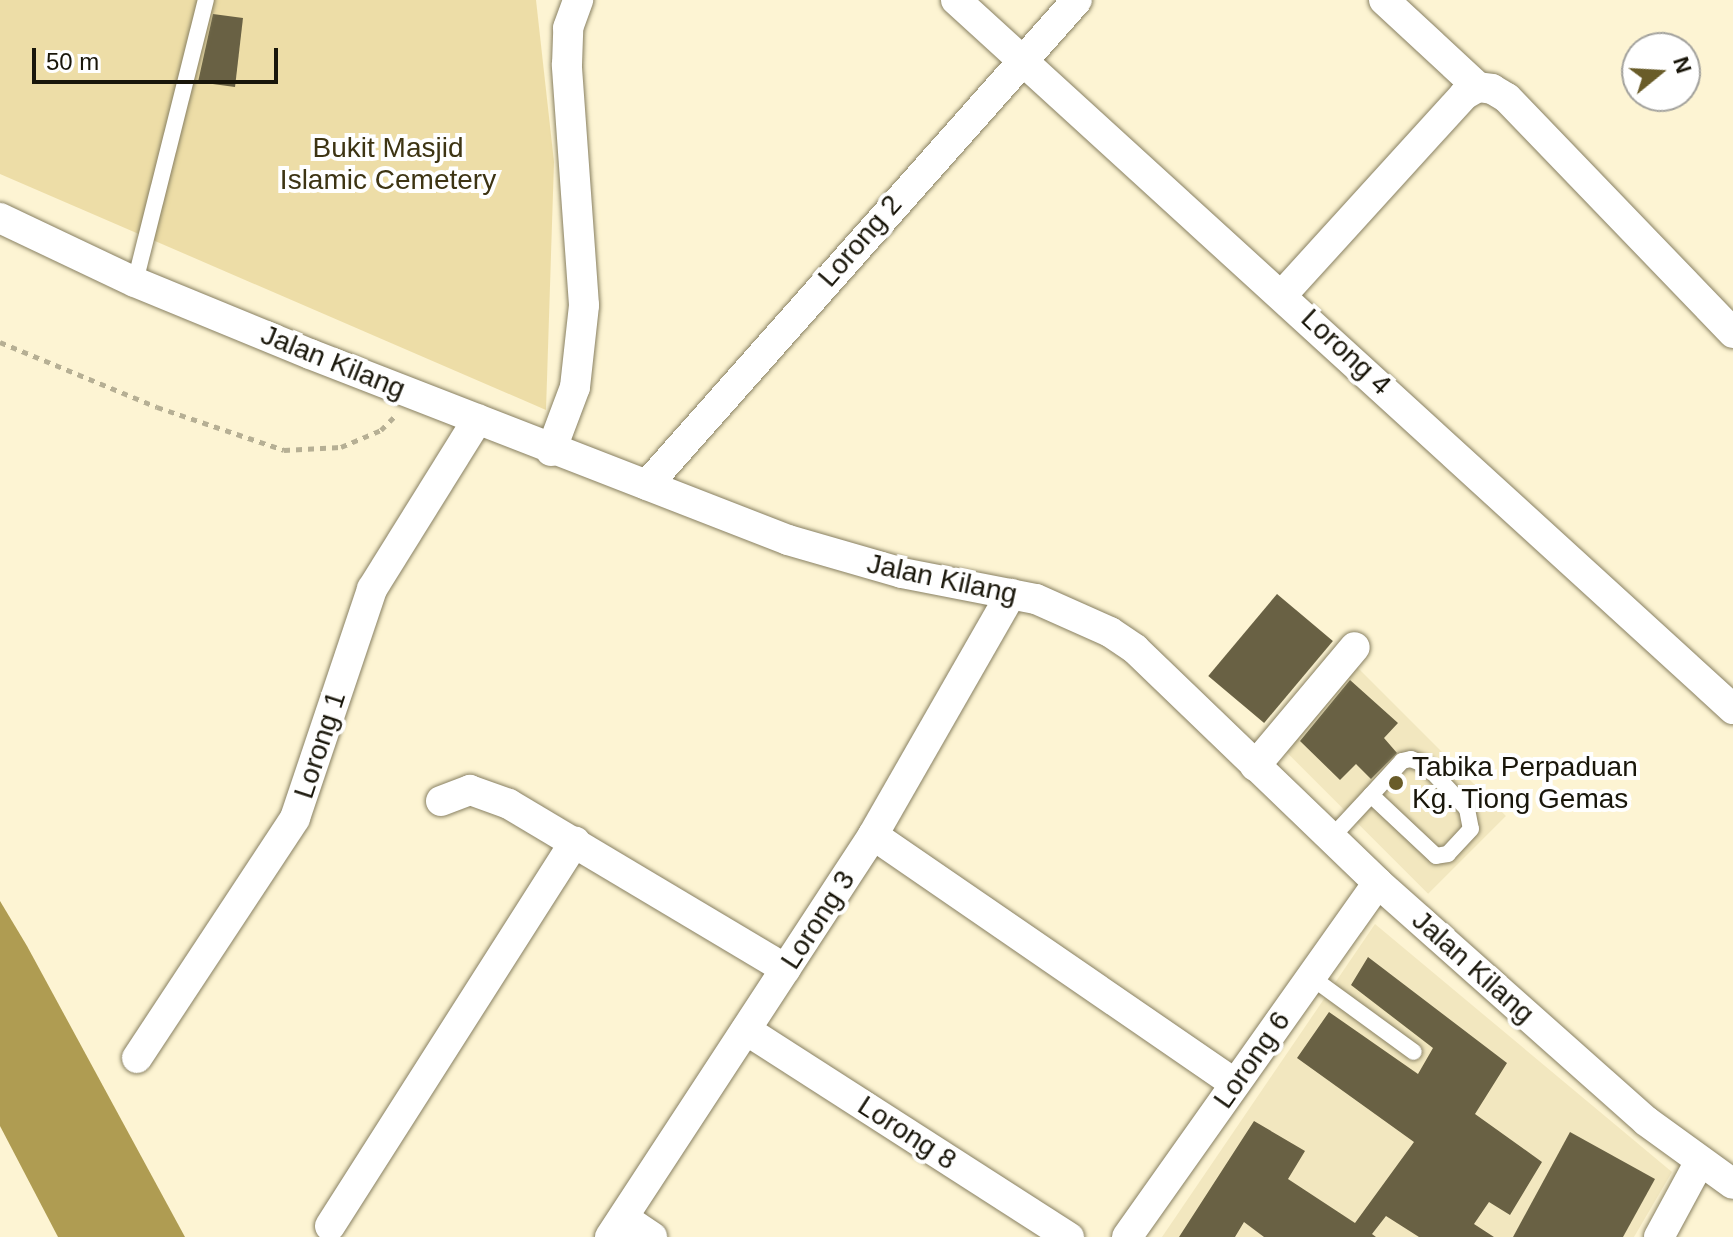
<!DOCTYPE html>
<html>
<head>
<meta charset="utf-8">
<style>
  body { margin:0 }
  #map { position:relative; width:1733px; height:1237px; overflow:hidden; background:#fdf4d3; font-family:Helvetica,sans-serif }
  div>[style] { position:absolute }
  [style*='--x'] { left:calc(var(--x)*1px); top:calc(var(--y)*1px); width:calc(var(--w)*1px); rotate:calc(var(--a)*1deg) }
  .built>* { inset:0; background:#f2e7bf; transform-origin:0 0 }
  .green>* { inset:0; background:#eddda7 }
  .water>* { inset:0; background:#af9c52 }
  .building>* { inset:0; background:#696144; transform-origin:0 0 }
  .path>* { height:5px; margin-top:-2.5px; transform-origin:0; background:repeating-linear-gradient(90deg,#b6af94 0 6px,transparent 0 12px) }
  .roads { filter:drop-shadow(0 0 2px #888062) drop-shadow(0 0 2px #888062) }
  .service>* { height:16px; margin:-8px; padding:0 8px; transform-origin:8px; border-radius:8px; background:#fff }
  .minor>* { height:30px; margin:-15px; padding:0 15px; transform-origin:15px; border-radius:15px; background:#fff }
  .dots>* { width:22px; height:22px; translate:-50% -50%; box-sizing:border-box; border:4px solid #fff; border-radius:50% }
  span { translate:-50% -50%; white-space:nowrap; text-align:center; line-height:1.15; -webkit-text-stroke:8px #fff; paint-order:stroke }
  .park-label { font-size:28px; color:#3d3413 }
  .street-label { font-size:28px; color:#19160a }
  .poi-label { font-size:28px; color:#19160a }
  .left { translate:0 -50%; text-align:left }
  .north { position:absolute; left:1621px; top:32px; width:80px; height:80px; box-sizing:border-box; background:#fff; border:2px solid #a3a29d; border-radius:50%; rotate:72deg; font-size:22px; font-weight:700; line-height:32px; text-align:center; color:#19160a }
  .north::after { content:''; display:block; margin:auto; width:28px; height:36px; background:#695c29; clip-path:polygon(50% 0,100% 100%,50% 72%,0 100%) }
  .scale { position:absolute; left:32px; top:48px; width:246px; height:36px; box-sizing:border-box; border:4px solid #19160a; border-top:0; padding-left:10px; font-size:24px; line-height:28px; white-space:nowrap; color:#19160a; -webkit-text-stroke:6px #fff; paint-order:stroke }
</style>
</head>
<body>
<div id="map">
  <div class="built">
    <div style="left:1356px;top:666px;width:212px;height:110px;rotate:45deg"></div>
    <div style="clip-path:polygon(1375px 924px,1672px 1172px,1634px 1237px,1162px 1237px)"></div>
  </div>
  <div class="green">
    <div style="clip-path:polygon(0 0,536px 0,554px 162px,546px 410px,0 174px)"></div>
  </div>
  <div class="water">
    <div style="clip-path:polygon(0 901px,27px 946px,185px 1237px,58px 1237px,0 1126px)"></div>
  </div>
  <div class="building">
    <div style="clip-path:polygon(213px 14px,243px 18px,235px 87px,198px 82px)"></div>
    <div style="left:1277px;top:594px;width:73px;height:107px;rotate:40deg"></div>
    <div style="clip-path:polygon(1350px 680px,1398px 723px,1384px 738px,1397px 753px,1371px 779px,1356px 764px,1340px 780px,1300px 741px)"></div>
    <div style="clip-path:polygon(1368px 957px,1507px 1063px,1475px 1114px,1542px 1162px,1510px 1215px,1489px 1202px,1474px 1224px,1494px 1237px,1419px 1237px,1386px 1216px,1372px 1234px,1376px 1237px,1264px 1237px,1244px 1222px,1235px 1237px,1179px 1237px,1254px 1121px,1305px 1151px,1288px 1179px,1355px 1223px,1414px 1142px,1297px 1058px,1329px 1012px,1418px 1074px,1433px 1048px,1351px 985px)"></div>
    <div style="clip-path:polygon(1570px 1132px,1655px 1179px,1623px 1237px,1513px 1237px)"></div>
  </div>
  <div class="path">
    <div style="--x:0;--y:342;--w:170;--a:22.5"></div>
    <div style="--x:157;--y:407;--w:134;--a:18.7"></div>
    <div style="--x:284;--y:450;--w:57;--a:-3"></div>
    <div style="--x:341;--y:447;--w:43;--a:-23"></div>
    <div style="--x:381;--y:430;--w:18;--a:-45"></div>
  </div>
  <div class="roads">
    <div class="service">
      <div style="--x:135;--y:282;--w:291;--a:-75.9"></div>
      <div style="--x:1331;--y:838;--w:59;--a:-47.1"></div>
      <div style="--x:1371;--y:795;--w:46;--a:-47.6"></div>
      <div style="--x:1402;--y:761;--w:9;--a:-13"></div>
      <div style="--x:1411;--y:759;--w:16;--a:22"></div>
      <div style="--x:1426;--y:765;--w:60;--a:47"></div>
      <div style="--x:1467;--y:809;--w:20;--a:79"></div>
      <div style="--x:1471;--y:829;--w:34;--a:133"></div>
      <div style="--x:1448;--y:854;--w:12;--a:171"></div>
      <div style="--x:1436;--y:856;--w:89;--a:-136.8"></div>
      <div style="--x:1311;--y:977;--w:127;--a:36.1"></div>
    </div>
    <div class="minor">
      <div style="--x:956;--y:0;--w:1052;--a:42.38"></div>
      <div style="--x:1384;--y:0;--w:128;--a:42.8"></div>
      <div style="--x:0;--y:218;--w:149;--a:25.4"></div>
      <div style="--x:135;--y:282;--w:189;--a:22.4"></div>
      <div style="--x:310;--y:354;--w:513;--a:21.26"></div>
      <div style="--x:788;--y:540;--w:119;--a:16.1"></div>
      <div style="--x:902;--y:573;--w:136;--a:11"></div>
      <div style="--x:1036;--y:599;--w:81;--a:24"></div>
      <div style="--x:1110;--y:632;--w:30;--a:34"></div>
      <div style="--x:1135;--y:649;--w:337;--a:43.9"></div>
      <div style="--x:1378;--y:883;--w:358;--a:41.6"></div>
      <div style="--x:1646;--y:1121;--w:107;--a:35.9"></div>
      <div style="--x:1283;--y:294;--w:269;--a:-47.7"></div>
      <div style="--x:1464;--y:95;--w:16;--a:-30"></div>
      <div style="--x:1478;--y:87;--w:14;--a:8"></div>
      <div style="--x:1492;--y:89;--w:17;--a:31"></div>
      <div style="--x:1507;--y:98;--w:326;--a:46.1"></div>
      <div style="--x:551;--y:451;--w:68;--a:-69.4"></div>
      <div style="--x:575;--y:387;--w:82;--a:-83.7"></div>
      <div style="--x:584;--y:305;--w:241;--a:-94.1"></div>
      <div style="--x:567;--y:65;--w:37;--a:-88"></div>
      <div style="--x:568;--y:28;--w:30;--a:-70"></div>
      <div style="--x:647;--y:485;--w:648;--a:-48.44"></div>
      <div style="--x:1255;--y:766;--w:155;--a:-50"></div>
      <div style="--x:441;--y:801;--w:31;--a:-21"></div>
      <div style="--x:470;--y:790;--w:41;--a:19.7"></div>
      <div style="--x:509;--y:804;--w:322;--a:30.8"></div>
      <div style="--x:873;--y:835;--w:439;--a:34.5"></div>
      <div style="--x:746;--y:1030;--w:384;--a:32.7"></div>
      <div style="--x:137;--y:1058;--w:287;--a:-56.6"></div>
      <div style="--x:295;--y:818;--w:242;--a:-71.4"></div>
      <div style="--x:372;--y:589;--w:200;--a:-58.1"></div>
      <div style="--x:624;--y:1218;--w:34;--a:34"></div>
      <div style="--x:330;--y:1226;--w:456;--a:-57.5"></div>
      <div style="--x:610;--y:1237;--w:480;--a:-56.8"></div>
      <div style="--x:873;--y:835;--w:278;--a:-60.2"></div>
      <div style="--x:1127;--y:1237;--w:434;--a:-54.7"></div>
      <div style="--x:1659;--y:1237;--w:84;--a:-61.6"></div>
    </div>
  </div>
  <div class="dots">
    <div style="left:1396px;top:783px;background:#695c29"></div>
  </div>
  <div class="park-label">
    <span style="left:388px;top:164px">Bukit Masjid<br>Islamic Cemetery</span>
  </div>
  <div class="street-label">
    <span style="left:860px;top:241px;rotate:-49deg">Lorong 2</span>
    <span style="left:1346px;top:352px;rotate:43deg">Lorong 4</span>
    <span style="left:333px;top:362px;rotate:22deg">Jalan Kilang</span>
    <span style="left:942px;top:579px;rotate:12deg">Jalan Kilang</span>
    <span style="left:320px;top:745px;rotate:-72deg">Lorong 1</span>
    <span style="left:818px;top:920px;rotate:-57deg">Lorong 3</span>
    <span style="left:1473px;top:967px;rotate:42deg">Jalan Kilang</span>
    <span style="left:1252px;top:1060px;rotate:-55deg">Lorong 6</span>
    <span style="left:907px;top:1133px;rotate:33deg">Lorong 8</span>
  </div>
  <div class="poi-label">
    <span class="left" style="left:1412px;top:783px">Tabika Perpaduan<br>Kg. Tiong Gemas</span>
  </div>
  <div class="north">N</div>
  <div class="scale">50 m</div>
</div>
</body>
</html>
